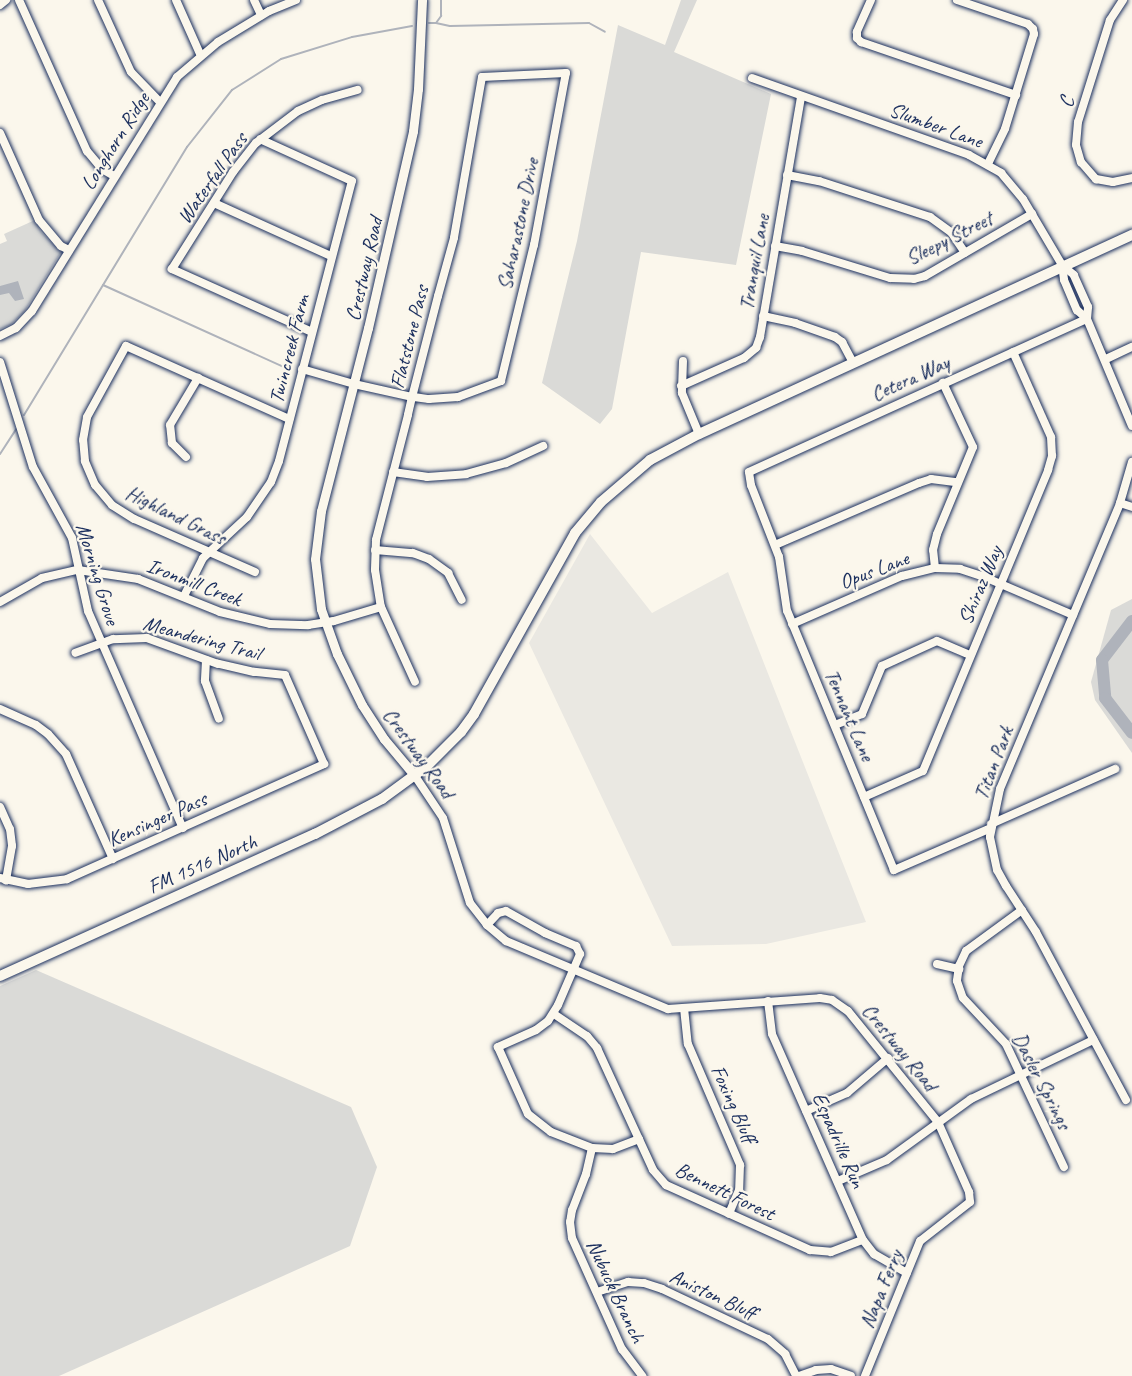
<!DOCTYPE html>
<html>
<head>
<meta charset="utf-8">
<style>
  body { margin:0 }
  #map { position:relative; width:1132px; height:1376px; overflow:hidden; background:#fbf7ec; font-family:Caveat,sans-serif }
  div>[style] { position:absolute }
  [style*='--x'] { left:calc(var(--x)*1px); top:calc(var(--y)*1px); width:calc(var(--w)*1px); rotate:calc(var(--a)*1deg) }
  .built>* { inset:0; background:#eae8e2 }
  .green>* { inset:0; background:#dadad7 }
  .water>* { inset:0; background:#afb3bb }
  .stream>* { height:2px; margin:-1px; padding:0 1px; transform-origin:1px; border-radius:1px; background:#afb3bb }
  .river>* { height:12px; margin:-6px; padding:0 6px; transform-origin:6px; border-radius:6px; background:#afb3bb }
  .roads { filter:drop-shadow(0 0 2px #1b2f5e) drop-shadow(0 0 2px #1b2f5e) }
  .minor>* { height:8px; margin:-4px; padding:0 4px; transform-origin:4px; border-radius:4px; background:#fbf7ec }
  .tertiary>* { height:9px; margin:-4.5px; padding:0 4.5px; transform-origin:4.5px; border-radius:4.5px; background:#fbf7ec }
  .secondary>* { height:10px; margin:-5px; padding:0 5px; transform-origin:5px; border-radius:5px; background:#fbf7ec }
  span { translate:-50% -50%; white-space:nowrap; text-align:center; line-height:1.15; -webkit-text-stroke:4.5px #fbf7ec; paint-order:stroke }
  .street-label { font-size:21px; color:#1b2f5e }
</style>
</head>
<body>
<div id="map">
  <div class="built">
    <div style="clip-path:polygon(590px 534px,652px 613px,728px 572px,866px 922px,766px 944px,672px 946px,529px 643px)"></div>
  </div>
  <div class="green">
    <div style="clip-path:polygon(681px 0,697px 0,674px 52px,771px 94px,736px 265px,641px 252px,612px 409px,600px 424px,542px 383px,577px 241px,618px 25px,665px 45px)"></div>
    <div style="clip-path:polygon(35px 220px,41px 232px,61px 252px,24px 312px,10px 325px,0 329px,0 244px,7px 241px,4px 234px)"></div>
    <div style="clip-path:polygon(1132px 599px,1132px 753px,1095px 700px,1091px 682px,1111px 610px)"></div>
    <div style="clip-path:polygon(36px 970px,351px 1107px,377px 1167px,350px 1246px,59px 1376px,0 1376px,0 986px)"></div>
  </div>
  <div class="water">
    <div style="clip-path:polygon(18px 281px,24px 299px,15px 301px,9px 293px,0 295px,0 286px)"></div>
  </div>
  <div class="stream">
    <div style="--x:429;--y:23;--w:7;--a:0"></div>
    <div style="--x:436;--y:23;--w:9;--a:-54"></div>
    <div style="--x:441;--y:16;--w:16;--a:-90"></div>
    <div style="--x:436;--y:23;--w:14;--a:12"></div>
    <div style="--x:450;--y:26;--w:139;--a:-1.2"></div>
    <div style="--x:589;--y:23;--w:18;--a:29"></div>
    <div style="--x:103;--y:285;--w:203;--a:24.4"></div>
    <div style="--x:24;--y:415;--w:314;--a:-58.7"></div>
    <div style="--x:187;--y:147;--w:73;--a:-51.7"></div>
    <div style="--x:232;--y:90;--w:58;--a:-32.3"></div>
    <div style="--x:281;--y:59;--w:74;--a:-17.2"></div>
    <div style="--x:352;--y:37;--w:61;--a:-10.4"></div>
    <div style="--x:0;--y:454;--w:30;--a:-57"></div>
  </div>
  <div class="river">
    <div style="--x:1132;--y:621;--w:49;--a:127.6"></div>
    <div style="--x:1102;--y:660;--w:38;--a:85"></div>
    <div style="--x:1105;--y:698;--w:44;--a:52.4"></div>
  </div>
  <div class="roads">
    <div class="minor">
      <div style="--x:19;--y:0;--w:166;--a:65.8"></div>
      <div style="--x:87;--y:151;--w:23;--a:50"></div>
      <div style="--x:102;--y:169;--w:14;--a:30"></div>
      <div style="--x:98;--y:0;--w:79;--a:65.4"></div>
      <div style="--x:131;--y:72;--w:42;--a:46"></div>
      <div style="--x:176;--y:0;--w:59;--a:66"></div>
      <div style="--x:254;--y:0;--w:17;--a:65"></div>
      <div style="--x:871;--y:0;--w:35;--a:114"></div>
      <div style="--x:857;--y:32;--w:6;--a:90"></div>
      <div style="--x:857;--y:38;--w:6;--a:45"></div>
      <div style="--x:861;--y:42;--w:164;--a:18.9"></div>
      <div style="--x:957;--y:0;--w:75;--a:18.7"></div>
      <div style="--x:1028;--y:24;--w:7;--a:45"></div>
      <div style="--x:1033;--y:29;--w:5;--a:79"></div>
      <div style="--x:1034;--y:34;--w:99;--a:107"></div>
      <div style="--x:1005;--y:129;--w:39;--a:116"></div>
      <div style="--x:1123;--y:0;--w:24;--a:123"></div>
      <div style="--x:1110;--y:20;--w:107;--a:107.4"></div>
      <div style="--x:1078;--y:122;--w:23;--a:95"></div>
      <div style="--x:1076;--y:145;--w:18;--a:74"></div>
      <div style="--x:1081;--y:162;--w:23;--a:49"></div>
      <div style="--x:1096;--y:179;--w:17;--a:10"></div>
      <div style="--x:1113;--y:182;--w:19;--a:-12"></div>
      <div style="--x:0;--y:5;--w:8;--a:-40"></div>
      <div style="--x:752;--y:78;--w:230;--a:19.5"></div>
      <div style="--x:969;--y:155;--w:37;--a:29"></div>
      <div style="--x:1001;--y:173;--w:34;--a:50"></div>
      <div style="--x:1023;--y:199;--w:77;--a:59.4"></div>
      <div style="--x:1062;--y:265;--w:15;--a:82"></div>
      <div style="--x:1064;--y:280;--w:33;--a:67"></div>
      <div style="--x:1077;--y:310;--w:13;--a:42"></div>
      <div style="--x:1087;--y:319;--w:12;--a:-85"></div>
      <div style="--x:1088;--y:307;--w:35;--a:-114"></div>
      <div style="--x:1074;--y:275;--w:16;--a:-140"></div>
      <div style="--x:0;--y:133;--w:95;--a:65.9"></div>
      <div style="--x:39;--y:220;--w:34;--a:50"></div>
      <div style="--x:61;--y:246;--w:9;--a:27"></div>
      <div style="--x:787;--y:175;--w:33;--a:11"></div>
      <div style="--x:819;--y:181;--w:117;--a:18"></div>
      <div style="--x:930;--y:217;--w:26;--a:36"></div>
      <div style="--x:951;--y:232;--w:25;--a:56"></div>
      <div style="--x:214;--y:203;--w:128;--a:24.4"></div>
      <div style="--x:775;--y:246;--w:27;--a:10"></div>
      <div style="--x:802;--y:251;--w:92;--a:17.1"></div>
      <div style="--x:890;--y:278;--w:24;--a:2"></div>
      <div style="--x:914;--y:279;--w:11;--a:-15"></div>
      <div style="--x:925;--y:276;--w:124;--a:-30.1"></div>
      <div style="--x:763;--y:316;--w:33;--a:12"></div>
      <div style="--x:795;--y:323;--w:42;--a:19.3"></div>
      <div style="--x:835;--y:337;--w:9;--a:36"></div>
      <div style="--x:842;--y:342;--w:24;--a:62"></div>
      <div style="--x:312;--y:332;--w:154;--a:-155.8"></div>
      <div style="--x:172;--y:269;--w:115;--a:-57.8"></div>
      <div style="--x:233;--y:172;--w:37;--a:-52"></div>
      <div style="--x:256;--y:143;--w:53;--a:-37.3"></div>
      <div style="--x:298;--y:111;--w:26;--a:-25"></div>
      <div style="--x:322;--y:100;--w:37;--a:-16"></div>
      <div style="--x:0;--y:336;--w:18;--a:-27"></div>
      <div style="--x:16;--y:328;--w:23;--a:-47"></div>
      <div style="--x:32;--y:311;--w:275;--a:-58.2"></div>
      <div style="--x:177;--y:77;--w:54;--a:-40.5"></div>
      <div style="--x:218;--y:42;--w:60;--a:-31.3"></div>
      <div style="--x:269;--y:11;--w:29;--a:-22"></div>
      <div style="--x:1106;--y:359;--w:29;--a:-25"></div>
      <div style="--x:683;--y:361;--w:32;--a:92"></div>
      <div style="--x:682;--y:393;--w:44;--a:67.5"></div>
      <div style="--x:0;--y:362;--w:110;--a:72.6"></div>
      <div style="--x:33;--y:467;--w:81;--a:61.2"></div>
      <div style="--x:72;--y:538;--w:75;--a:77.6"></div>
      <div style="--x:88;--y:611;--w:237;--a:66.4"></div>
      <div style="--x:302;--y:369;--w:54;--a:16.1"></div>
      <div style="--x:354;--y:384;--w:59;--a:12.6"></div>
      <div style="--x:412;--y:397;--w:2;--a:0"></div>
      <div style="--x:414;--y:397;--w:15;--a:8"></div>
      <div style="--x:429;--y:399;--w:29;--a:-4"></div>
      <div style="--x:458;--y:397;--w:46;--a:-20.4"></div>
      <div style="--x:501;--y:381;--w:140;--a:-76.4"></div>
      <div style="--x:534;--y:245;--w:175;--a:-79.5"></div>
      <div style="--x:566;--y:73;--w:84;--a:177.3"></div>
      <div style="--x:482;--y:77;--w:163;--a:99.9"></div>
      <div style="--x:454;--y:238;--w:60;--a:105.4"></div>
      <div style="--x:438;--y:296;--w:104;--a:104.4"></div>
      <div style="--x:412;--y:397;--w:18;--a:103"></div>
      <div style="--x:408;--y:415;--w:129;--a:104.4"></div>
      <div style="--x:376;--y:540;--w:30;--a:92"></div>
      <div style="--x:375;--y:570;--w:37;--a:81"></div>
      <div style="--x:381;--y:607;--w:82;--a:65.6"></div>
      <div style="--x:681;--y:386;--w:69;--a:-24"></div>
      <div style="--x:744;--y:358;--w:16;--a:-40"></div>
      <div style="--x:756;--y:348;--w:12;--a:-70"></div>
      <div style="--x:760;--y:337;--w:242;--a:-80.3"></div>
      <div style="--x:186;--y:457;--w:20;--a:-135"></div>
      <div style="--x:172;--y:443;--w:18;--a:-96"></div>
      <div style="--x:170;--y:425;--w:55;--a:-59.2"></div>
      <div style="--x:393;--y:472;--w:34;--a:8"></div>
      <div style="--x:427;--y:477;--w:39;--a:-4"></div>
      <div style="--x:466;--y:474;--w:41;--a:-15.4"></div>
      <div style="--x:506;--y:463;--w:41;--a:-24.7"></div>
      <div style="--x:1120;--y:503;--w:13;--a:18"></div>
      <div style="--x:775;--y:545;--w:157;--a:-23.3"></div>
      <div style="--x:919;--y:483;--w:13;--a:-18"></div>
      <div style="--x:931;--y:479;--w:26;--a:7"></div>
      <div style="--x:375;--y:550;--w:38;--a:5"></div>
      <div style="--x:413;--y:553;--w:17;--a:21"></div>
      <div style="--x:429;--y:559;--w:24;--a:36"></div>
      <div style="--x:448;--y:573;--w:30;--a:63"></div>
      <div style="--x:935;--y:568;--w:18;--a:-96"></div>
      <div style="--x:933;--y:550;--w:16;--a:-76"></div>
      <div style="--x:937;--y:534;--w:94;--a:-67.5"></div>
      <div style="--x:973;--y:447;--w:71;--a:-115.1"></div>
      <div style="--x:255;--y:572;--w:132;--a:-156.3"></div>
      <div style="--x:134;--y:519;--w:26;--a:-148"></div>
      <div style="--x:112;--y:505;--w:26;--a:-130"></div>
      <div style="--x:95;--y:485;--w:26;--a:-113"></div>
      <div style="--x:85;--y:461;--w:21;--a:-95"></div>
      <div style="--x:83;--y:440;--w:23;--a:-80"></div>
      <div style="--x:87;--y:417;--w:81;--a:-61.2"></div>
      <div style="--x:126;--y:346;--w:179;--a:24.1"></div>
      <div style="--x:184;--y:596;--w:42;--a:-63.4"></div>
      <div style="--x:203;--y:558;--w:60;--a:-43"></div>
      <div style="--x:247;--y:517;--w:42;--a:-55.6"></div>
      <div style="--x:271;--y:482;--w:22;--a:-69"></div>
      <div style="--x:279;--y:461;--w:289;--a:-75.4"></div>
      <div style="--x:352;--y:181;--w:101;--a:-155.5"></div>
      <div style="--x:0;--y:602;--w:48;--a:-29.7"></div>
      <div style="--x:42;--y:578;--w:37;--a:-13"></div>
      <div style="--x:78;--y:570;--w:61;--a:8.5"></div>
      <div style="--x:138;--y:579;--w:88;--a:21.9"></div>
      <div style="--x:220;--y:612;--w:51;--a:13.5"></div>
      <div style="--x:270;--y:624;--w:38;--a:2"></div>
      <div style="--x:308;--y:625;--w:26;--a:-9"></div>
      <div style="--x:334;--y:621;--w:49;--a:-16.6"></div>
      <div style="--x:792;--y:624;--w:120;--a:-23.6"></div>
      <div style="--x:902;--y:576;--w:34;--a:-14"></div>
      <div style="--x:935;--y:568;--w:25;--a:2"></div>
      <div style="--x:960;--y:569;--w:23;--a:18"></div>
      <div style="--x:982;--y:576;--w:99;--a:23.2"></div>
      <div style="--x:206;--y:660;--w:21;--a:93"></div>
      <div style="--x:205;--y:681;--w:40;--a:69.8"></div>
      <div style="--x:0;--y:709;--w:39;--a:24"></div>
      <div style="--x:36;--y:725;--w:15;--a:37"></div>
      <div style="--x:48;--y:734;--w:27;--a:48"></div>
      <div style="--x:66;--y:754;--w:115;--a:65.9"></div>
      <div style="--x:835;--y:725;--w:29;--a:-22"></div>
      <div style="--x:862;--y:714;--w:52;--a:-67.4"></div>
      <div style="--x:882;--y:666;--w:60;--a:-24.4"></div>
      <div style="--x:937;--y:641;--w:36;--a:23"></div>
      <div style="--x:415;--y:776;--w:50;--a:56.3"></div>
      <div style="--x:443;--y:818;--w:89;--a:72.4"></div>
      <div style="--x:470;--y:903;--w:28;--a:52"></div>
      <div style="--x:487;--y:925;--w:25;--a:40"></div>
      <div style="--x:506;--y:941;--w:176;--a:22.8"></div>
      <div style="--x:668;--y:1009;--w:152;--a:-4.1"></div>
      <div style="--x:820;--y:998;--w:12;--a:9"></div>
      <div style="--x:832;--y:1000;--w:19;--a:35"></div>
      <div style="--x:848;--y:1011;--w:143;--a:51"></div>
      <div style="--x:938;--y:1122;--w:77;--a:66.1"></div>
      <div style="--x:969;--y:1192;--w:10;--a:84"></div>
      <div style="--x:970;--y:1202;--w:63;--a:142"></div>
      <div style="--x:920;--y:1241;--w:146;--a:112.2"></div>
      <div style="--x:864;--y:797;--w:64;--a:-23.8"></div>
      <div style="--x:923;--y:771;--w:326;--a:-67.4"></div>
      <div style="--x:1048;--y:470;--w:15;--a:-74"></div>
      <div style="--x:1052;--y:456;--w:19;--a:-93"></div>
      <div style="--x:1051;--y:437;--w:93;--a:-114.1"></div>
      <div style="--x:0;--y:807;--w:24;--a:66"></div>
      <div style="--x:10;--y:829;--w:17;--a:83"></div>
      <div style="--x:12;--y:846;--w:35;--a:100"></div>
      <div style="--x:991;--y:824;--w:136;--a:-23.9"></div>
      <div style="--x:991;--y:828;--w:106;--a:156.6"></div>
      <div style="--x:894;--y:870;--w:280;--a:-112.4"></div>
      <div style="--x:787;--y:611;--w:55;--a:-98.4"></div>
      <div style="--x:779;--y:557;--w:77;--a:-111.3"></div>
      <div style="--x:751;--y:485;--w:13;--a:-99"></div>
      <div style="--x:749;--y:472;--w:371;--a:-24.4"></div>
      <div style="--x:1087;--y:319;--w:116;--a:67.2"></div>
      <div style="--x:0;--y:878;--w:29;--a:12"></div>
      <div style="--x:28;--y:884;--w:39;--a:-7"></div>
      <div style="--x:67;--y:879;--w:282;--a:-24.1"></div>
      <div style="--x:324;--y:764;--w:97;--a:-113.7"></div>
      <div style="--x:285;--y:675;--w:31;--a:-174"></div>
      <div style="--x:254;--y:672;--w:37;--a:-167"></div>
      <div style="--x:218;--y:664;--w:76;--a:-159.9"></div>
      <div style="--x:147;--y:638;--w:34;--a:178"></div>
      <div style="--x:113;--y:639;--w:40;--a:159.8"></div>
      <div style="--x:1022;--y:910;--w:69;--a:143.8"></div>
      <div style="--x:966;--y:951;--w:17;--a:115"></div>
      <div style="--x:959;--y:966;--w:15;--a:98"></div>
      <div style="--x:957;--y:981;--w:18;--a:71"></div>
      <div style="--x:963;--y:998;--w:63;--a:46.9"></div>
      <div style="--x:1006;--y:1044;--w:136;--a:64.8"></div>
      <div style="--x:487;--y:925;--w:16;--a:-47"></div>
      <div style="--x:498;--y:913;--w:8;--a:-14"></div>
      <div style="--x:506;--y:911;--w:45;--a:29.4"></div>
      <div style="--x:545;--y:933;--w:34;--a:23"></div>
      <div style="--x:576;--y:946;--w:9;--a:63"></div>
      <div style="--x:580;--y:954;--w:56;--a:113.3"></div>
      <div style="--x:558;--y:1005;--w:19;--a:122"></div>
      <div style="--x:548;--y:1021;--w:15;--a:143"></div>
      <div style="--x:536;--y:1030;--w:42;--a:155.9"></div>
      <div style="--x:498;--y:1047;--w:73;--a:65.9"></div>
      <div style="--x:528;--y:1114;--w:29;--a:38"></div>
      <div style="--x:551;--y:1132;--w:44;--a:21.3"></div>
      <div style="--x:592;--y:1148;--w:21;--a:3"></div>
      <div style="--x:613;--y:1149;--w:28;--a:-21"></div>
      <div style="--x:937;--y:964;--w:23;--a:13"></div>
      <div style="--x:768;--y:1001;--w:33;--a:83"></div>
      <div style="--x:772;--y:1034;--w:225;--a:66.2"></div>
      <div style="--x:863;--y:1240;--w:18;--a:52"></div>
      <div style="--x:874;--y:1254;--w:38;--a:30"></div>
      <div style="--x:684;--y:1008;--w:36;--a:84"></div>
      <div style="--x:688;--y:1044;--w:132;--a:66.7"></div>
      <div style="--x:740;--y:1165;--w:25;--a:92"></div>
      <div style="--x:739;--y:1190;--w:26;--a:113"></div>
      <div style="--x:554;--y:1014;--w:40;--a:34"></div>
      <div style="--x:587;--y:1036;--w:16;--a:50"></div>
      <div style="--x:597;--y:1048;--w:134;--a:65.3"></div>
      <div style="--x:653;--y:1170;--w:20;--a:49"></div>
      <div style="--x:666;--y:1185;--w:158;--a:24.3"></div>
      <div style="--x:810;--y:1250;--w:21;--a:5"></div>
      <div style="--x:831;--y:1252;--w:34;--a:-21"></div>
      <div style="--x:1126;--y:1100;--w:191;--a:-118.2"></div>
      <div style="--x:1036;--y:932;--w:55;--a:-123.1"></div>
      <div style="--x:1006;--y:886;--w:18;--a:-119"></div>
      <div style="--x:997;--y:870;--w:34;--a:-102"></div>
      <div style="--x:990;--y:837;--w:49;--a:-78.2"></div>
      <div style="--x:1000;--y:789;--w:310;--a:-67.2"></div>
      <div style="--x:1120;--y:503;--w:43;--a:-73.7"></div>
      <div style="--x:806;--y:1111;--w:45;--a:-23.7"></div>
      <div style="--x:847;--y:1093;--w:54;--a:-40.5"></div>
      <div style="--x:592;--y:1148;--w:27;--a:103"></div>
      <div style="--x:586;--y:1174;--w:39;--a:111"></div>
      <div style="--x:572;--y:1210;--w:12;--a:99"></div>
      <div style="--x:570;--y:1222;--w:16;--a:83"></div>
      <div style="--x:572;--y:1238;--w:122;--a:65.8"></div>
      <div style="--x:622;--y:1349;--w:34;--a:53"></div>
      <div style="--x:838;--y:1181;--w:53;--a:-23.2"></div>
      <div style="--x:887;--y:1160;--w:104;--a:-36"></div>
      <div style="--x:971;--y:1099;--w:136;--a:-25.8"></div>
      <div style="--x:597;--y:1292;--w:33;--a:-18"></div>
      <div style="--x:628;--y:1282;--w:16;--a:4"></div>
      <div style="--x:644;--y:1283;--w:19;--a:18"></div>
      <div style="--x:662;--y:1289;--w:117;--a:25.3"></div>
      <div style="--x:768;--y:1339;--w:23;--a:41"></div>
      <div style="--x:785;--y:1354;--w:25;--a:63"></div>
      <div style="--x:799;--y:1376;--w:18;--a:-19"></div>
      <div style="--x:816;--y:1370;--w:15;--a:-4"></div>
      <div style="--x:831;--y:1369;--w:21;--a:19"></div>
    </div>
    <div class="tertiary">
      <div style="--x:415;--y:776;--w:48;--a:-130"></div>
      <div style="--x:384;--y:739;--w:40;--a:-122.9"></div>
      <div style="--x:362;--y:705;--w:57;--a:-116.1"></div>
      <div style="--x:337;--y:654;--w:48;--a:-109.6"></div>
      <div style="--x:321;--y:609;--w:50;--a:-96.8"></div>
      <div style="--x:315;--y:559;--w:48;--a:-82.9"></div>
      <div style="--x:321;--y:511;--w:189;--a:-75.6"></div>
      <div style="--x:368;--y:328;--w:202;--a:-77.1"></div>
      <div style="--x:413;--y:131;--w:42;--a:-83.2"></div>
      <div style="--x:418;--y:89;--w:89;--a:-87.4"></div>
    </div>
    <div class="secondary">
      <div style="--x:0;--y:976;--w:346;--a:-24.3"></div>
      <div style="--x:315;--y:834;--w:76;--a:-27.6"></div>
      <div style="--x:382;--y:799;--w:56;--a:-36.3"></div>
      <div style="--x:427;--y:766;--w:48;--a:-45"></div>
      <div style="--x:461;--y:732;--w:22;--a:-54"></div>
      <div style="--x:474;--y:714;--w:207;--a:-60.8"></div>
      <div style="--x:575;--y:533;--w:40;--a:-50"></div>
      <div style="--x:601;--y:502;--w:65;--a:-40.6"></div>
      <div style="--x:650;--y:460;--w:55;--a:-28"></div>
      <div style="--x:699;--y:434;--w:477;--a:-24.7"></div>
    </div>
  </div>
  <div class="street-label">
    <span style="left:1066px;top:102px;rotate:-73deg">C</span>
    <span style="left:936px;top:125px;rotate:20deg">Slumber Lane</span>
    <span style="left:115px;top:141px;rotate:-58deg">Longhorn Ridge</span>
    <span style="left:212px;top:178px;rotate:-55deg">Waterfall Pass</span>
    <span style="left:518px;top:224px;rotate:-78deg">Saharastone Drive</span>
    <span style="left:949px;top:238px;rotate:-27deg">Sleepy Street</span>
    <span style="left:754px;top:262px;rotate:-80deg">Tranquil Lane</span>
    <span style="left:364px;top:269px;rotate:-77deg">Crestway Road</span>
    <span style="left:409px;top:337px;rotate:-76deg">Flatstone Pass</span>
    <span style="left:289px;top:349px;rotate:-76deg">Twincreek Farm</span>
    <span style="left:910px;top:378px;rotate:-24deg">Cetera Way</span>
    <span style="left:176px;top:515px;rotate:26deg">Highland Grass</span>
    <span style="left:874px;top:570px;rotate:-21deg">Opus Lane</span>
    <span style="left:98px;top:574px;rotate:73deg">Morning Grove</span>
    <span style="left:194px;top:582px;rotate:21deg">Ironmill Creek</span>
    <span style="left:980px;top:585px;rotate:-67deg">Shiraz Way</span>
    <span style="left:202px;top:638px;rotate:15deg">Meandering Trail</span>
    <span style="left:850px;top:715px;rotate:67deg">Tennant Lane</span>
    <span style="left:419px;top:753px;rotate:54deg">Crestway Road</span>
    <span style="left:993px;top:763px;rotate:-69deg">Titan Park</span>
    <span style="left:157px;top:819px;rotate:-24deg">Kensinger Pass</span>
    <span style="left:202px;top:864px;rotate:-24deg">FM 1516 North</span>
    <span style="left:900px;top:1047px;rotate:51deg">Crestway Road</span>
    <span style="left:1042px;top:1081px;rotate:63deg">Dasler Springs</span>
    <span style="left:734px;top:1104px;rotate:66deg">Foxing Bluff</span>
    <span style="left:839px;top:1140px;rotate:66deg">Espadrille Run</span>
    <span style="left:725px;top:1191px;rotate:26deg">Bennett Forest</span>
    <span style="left:881px;top:1289px;rotate:-68deg">Napa Ferry</span>
    <span style="left:616px;top:1291px;rotate:65deg">Nubuck Branch</span>
    <span style="left:713px;top:1294px;rotate:25deg">Aniston Bluff</span>
  </div>
</div>
</body>
</html>
